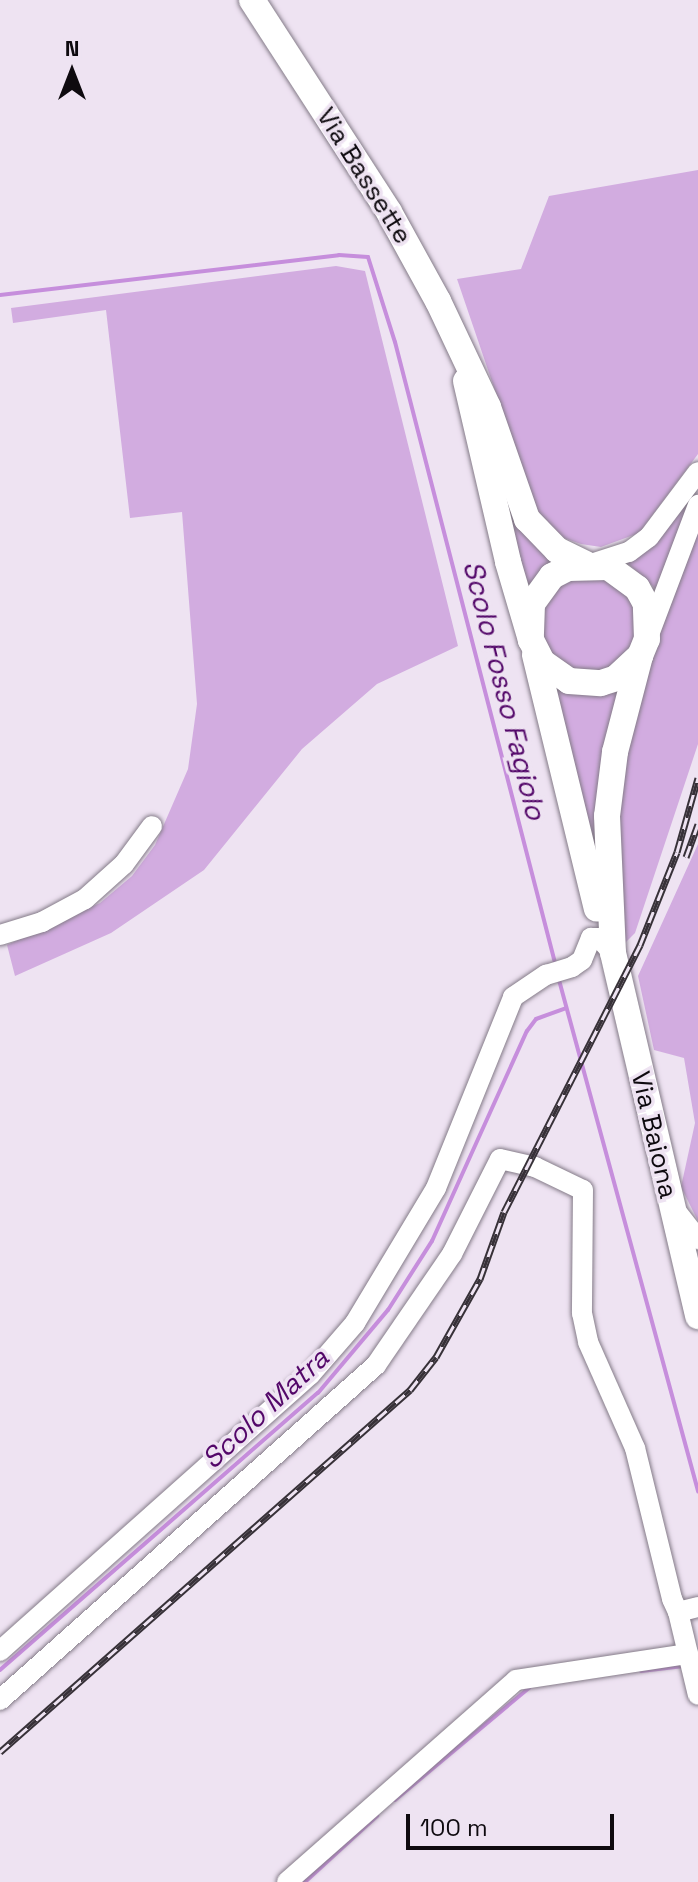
<!DOCTYPE html>
<html>
<head>
<meta charset="utf-8">
<style>
  body { margin:0 }
  #map { position:relative; width:698px; height:1882px; overflow:hidden; background:#eee3f2; font-family:"Space Grotesk",sans-serif }
  div>[style] { position:absolute }
  [style*='--x'] { left:calc(var(--x)*1px); top:calc(var(--y)*1px); width:calc(var(--w)*1px); rotate:calc(var(--a)*1deg) }
  .green>* { inset:0; background:#d2ace0 }
  .round { border-radius:50% }
  .stream>* { height:4px; margin:-2px; padding:0 2px; transform-origin:2px; border-radius:2px; background:#c68edc }
  .roads { filter:drop-shadow(0 0 2px #847b88) drop-shadow(0 0 2px #847b88) }
  .minor>* { height:20px; margin:-10px; padding:0 10px; transform-origin:10px; border-radius:10px; background:#fff }
  .major>* { height:26px; margin:-13px; padding:0 13px; transform-origin:13px; border-radius:13px; background:#fff }
  .rail>* { height:7px; margin-top:-3.5px; transform-origin:0; background:repeating-linear-gradient(90deg,#eee3f2 0 12px,#373138 0 24px); box-sizing:border-box; border-block:2px solid #373138 }
  span { translate:-50% -50%; white-space:nowrap; text-align:center; line-height:1.15; -webkit-text-stroke:7px #eee3f2; paint-order:stroke }
  .street-label { font-size:26px; color:#0e0a0f }
  .water-label { font-size:28px; color:#530769; font-style:italic }
  .north { position:absolute; left:32px; top:32px; width:80px; height:80px; -webkit-text-stroke:6px #eee3f2; paint-order:stroke; rotate:0deg; font-size:22px; font-weight:700; line-height:32px; text-align:center; color:#0e0a0f }
  .north::after { content:''; display:block; margin:auto; width:28px; height:36px; background:#0e0a0f; clip-path:polygon(50% 0,100% 100%,50% 72%,0 100%) }
  .scale { position:absolute; left:406px; top:1814px; width:208px; height:36px; box-sizing:border-box; border:4px solid #0e0a0f; border-top:0; padding-left:10px; font-size:24px; line-height:28px; white-space:nowrap; color:#0e0a0f; -webkit-text-stroke:6px #eee3f2; paint-order:stroke }
</style>
</head>
<body>
<div id="map">
  <div class="green">
    <div style="clip-path:polygon(698px 170px,698px 454px,639px 533px,601px 547px,581px 544px,561px 537px,535px 508px,457px 279px,521px 269px,549px 196px)"></div>
    <div style="clip-path:polygon(336px 266px,365px 271px,458px 646px,377px 684px,302px 749px,204px 870px,111px 933px,15px 976px,7px 945px,100px 903px,132px 876px,155px 845px,188px 769px,197px 704px,182px 512px,130px 518px,106px 310px,13px 323px,11px 308px)"></div>
    <div style="clip-path:polygon(695px 492px,663px 578px,658px 591px,624px 560px)"></div>
    <div style="clip-path:polygon(506px 497px,558px 561px,529px 595px)"></div>
    <div style="clip-path:polygon(698px 524px,698px 744px,635px 933px,625px 943px,617px 783px,649px 666px)"></div>
    <div class="round" style="left:541px;top:574px;width:98px;height:98px"></div>
    <div style="clip-path:polygon(550px 676px,623px 681px,598px 793px,594px 841px)"></div>
    <div style="clip-path:polygon(698px 844px,698px 1221px,681px 1187px,695px 1123px,684px 1058px,654px 1050px,638px 976px)"></div>
  </div>
  <div class="stream">
    <div style="--x:0;--y:295;--w:341;--a:-6.7"></div>
    <div style="--x:339;--y:255;--w:29;--a:4"></div>
    <div style="--x:368;--y:257;--w:89;--a:72.4"></div>
    <div style="--x:395;--y:342;--w:645;--a:75.55"></div>
    <div style="--x:559;--y:980;--w:530;--a:74.78"></div>
    <div style="--x:0;--y:1670;--w:422;--a:-41.1"></div>
    <div style="--x:318;--y:1393;--w:109;--a:-49.9"></div>
    <div style="--x:388;--y:1310;--w:82;--a:-57.5"></div>
    <div style="--x:432;--y:1241;--w:230;--a:-65.7"></div>
    <div style="--x:527;--y:1031;--w:15;--a:-53"></div>
    <div style="--x:536;--y:1019;--w:32;--a:-20"></div>
    <div style="--x:641;--y:1671;--w:43;--a:-6.6"></div>
    <div style="--x:395;--y:1800;--w:175;--a:-39.9"></div>
    <div style="--x:305;--y:1882;--w:98;--a:-42.5"></div>
  </div>
  <div class="roads">
    <div class="minor">
      <div style="--x:591;--y:564;--w:40;--a:-18"></div>
      <div style="--x:629;--y:552;--w:25;--a:-37"></div>
      <div style="--x:649;--y:537;--w:81;--a:-53"></div>
      <div style="--x:650;--y:632;--w:136;--a:-69.3"></div>
      <div style="--x:0;--y:935;--w:44;--a:-17.2"></div>
      <div style="--x:42;--y:922;--w:49;--a:-28.1"></div>
      <div style="--x:85;--y:899;--w:52;--a:-41.9"></div>
      <div style="--x:124;--y:864;--w:47;--a:-53.6"></div>
      <div style="--x:676;--y:1211;--w:36;--a:52"></div>
      <div style="--x:678;--y:1612;--w:85;--a:76.5"></div>
      <div style="--x:0;--y:1651;--w:415;--a:-41.7"></div>
      <div style="--x:310;--y:1375;--w:69;--a:-49.1"></div>
      <div style="--x:355;--y:1323;--w:157;--a:-59"></div>
      <div style="--x:436;--y:1188;--w:206;--a:-68"></div>
      <div style="--x:513;--y:997;--w:40;--a:-34"></div>
      <div style="--x:546;--y:975;--w:27;--a:-17"></div>
      <div style="--x:572;--y:967;--w:12;--a:-35"></div>
      <div style="--x:582;--y:960;--w:24;--a:-68"></div>
      <div style="--x:591;--y:938;--w:8;--a:0"></div>
      <div style="--x:599;--y:938;--w:21;--a:47"></div>
      <div style="--x:0;--y:1700;--w:504;--a:-41.7"></div>
      <div style="--x:376;--y:1365;--w:135;--a:-55.6"></div>
      <div style="--x:452;--y:1254;--w:106;--a:-63.2"></div>
      <div style="--x:500;--y:1159;--w:36;--a:13"></div>
      <div style="--x:535;--y:1167;--w:53;--a:25.6"></div>
      <div style="--x:583;--y:1190;--w:123;--a:90.5"></div>
      <div style="--x:582;--y:1313;--w:30;--a:78"></div>
      <div style="--x:588;--y:1342;--w:116;--a:66.1"></div>
      <div style="--x:635;--y:1448;--w:155;--a:76.2"></div>
      <div style="--x:672;--y:1599;--w:14;--a:65"></div>
      <div style="--x:678;--y:1612;--w:21;--a:-14"></div>
      <div style="--x:287;--y:1882;--w:305;--a:-41.4"></div>
      <div style="--x:516;--y:1680;--w:174;--a:-8.6"></div>
    </div>
    <div class="major">
      <div style="--x:252;--y:0;--w:252;--a:57.1"></div>
      <div style="--x:389;--y:212;--w:102;--a:61.2"></div>
      <div style="--x:438;--y:301;--w:117;--a:64.7"></div>
      <div style="--x:488;--y:407;--w:119;--a:70.8"></div>
      <div style="--x:527;--y:519;--w:43;--a:45.9"></div>
      <div style="--x:557;--y:550;--w:32;--a:26"></div>
      <div style="--x:466;--y:381;--w:186;--a:76.9"></div>
      <div style="--x:508;--y:562;--w:81;--a:73.6"></div>
      <div style="--x:531;--y:640;--w:25;--a:63"></div>
      <div style="--x:542;--y:662;--w:33;--a:35"></div>
      <div style="--x:569;--y:681;--w:32;--a:4"></div>
      <div style="--x:601;--y:683;--w:16;--a:-18"></div>
      <div style="--x:616;--y:678;--w:33;--a:-43"></div>
      <div style="--x:640;--y:656;--w:18;--a:-68"></div>
      <div style="--x:647;--y:639;--w:35;--a:-92"></div>
      <div style="--x:646;--y:604;--w:18;--a:-119"></div>
      <div style="--x:637;--y:588;--w:36;--a:-144"></div>
      <div style="--x:608;--y:567;--w:40;--a:178.6"></div>
      <div style="--x:568;--y:568;--w:18;--a:153"></div>
      <div style="--x:552;--y:576;--w:34;--a:126"></div>
      <div style="--x:532;--y:604;--w:36;--a:92"></div>
      <div style="--x:535;--y:655;--w:261;--a:76.3"></div>
      <div style="--x:640;--y:656;--w:99;--a:104.6"></div>
      <div style="--x:615;--y:752;--w:64;--a:97.1"></div>
      <div style="--x:607;--y:816;--w:137;--a:87.5"></div>
      <div style="--x:613;--y:953;--w:373;--a:76.8"></div>
    </div>
  </div>
  <div class="rail">
    <div style="--x:686;--y:857;--w:35;--a:-70"></div>
    <div style="--x:0;--y:1752;--w:547;--a:-41.44"></div>
    <div style="--x:410;--y:1390;--w:42;--a:-51.8"></div>
    <div style="--x:436;--y:1357;--w:90;--a:-60.6"></div>
    <div style="--x:480;--y:1279;--w:71;--a:-70.3"></div>
    <div style="--x:504;--y:1212;--w:300;--a:-63"></div>
    <div style="--x:640;--y:945;--w:100;--a:-68.3"></div>
    <div style="--x:677;--y:852;--w:77;--a:-74.2"></div>
  </div>
  <div class="street-label">
    <span style="left:364px;top:176px;rotate:58deg">Via Bassette</span>
    <span style="left:654px;top:1135px;rotate:77deg">Via Baiona</span>
  </div>
  <div class="water-label">
    <span style="left:505px;top:690px;rotate:76deg">Scolo Fosso Fagiolo</span>
    <span style="left:265px;top:1408px;rotate:-43deg">Scolo Matra</span>
  </div>
  <div class="north">N</div>
  <div class="scale">100 m</div>
</div>
</body>
</html>
